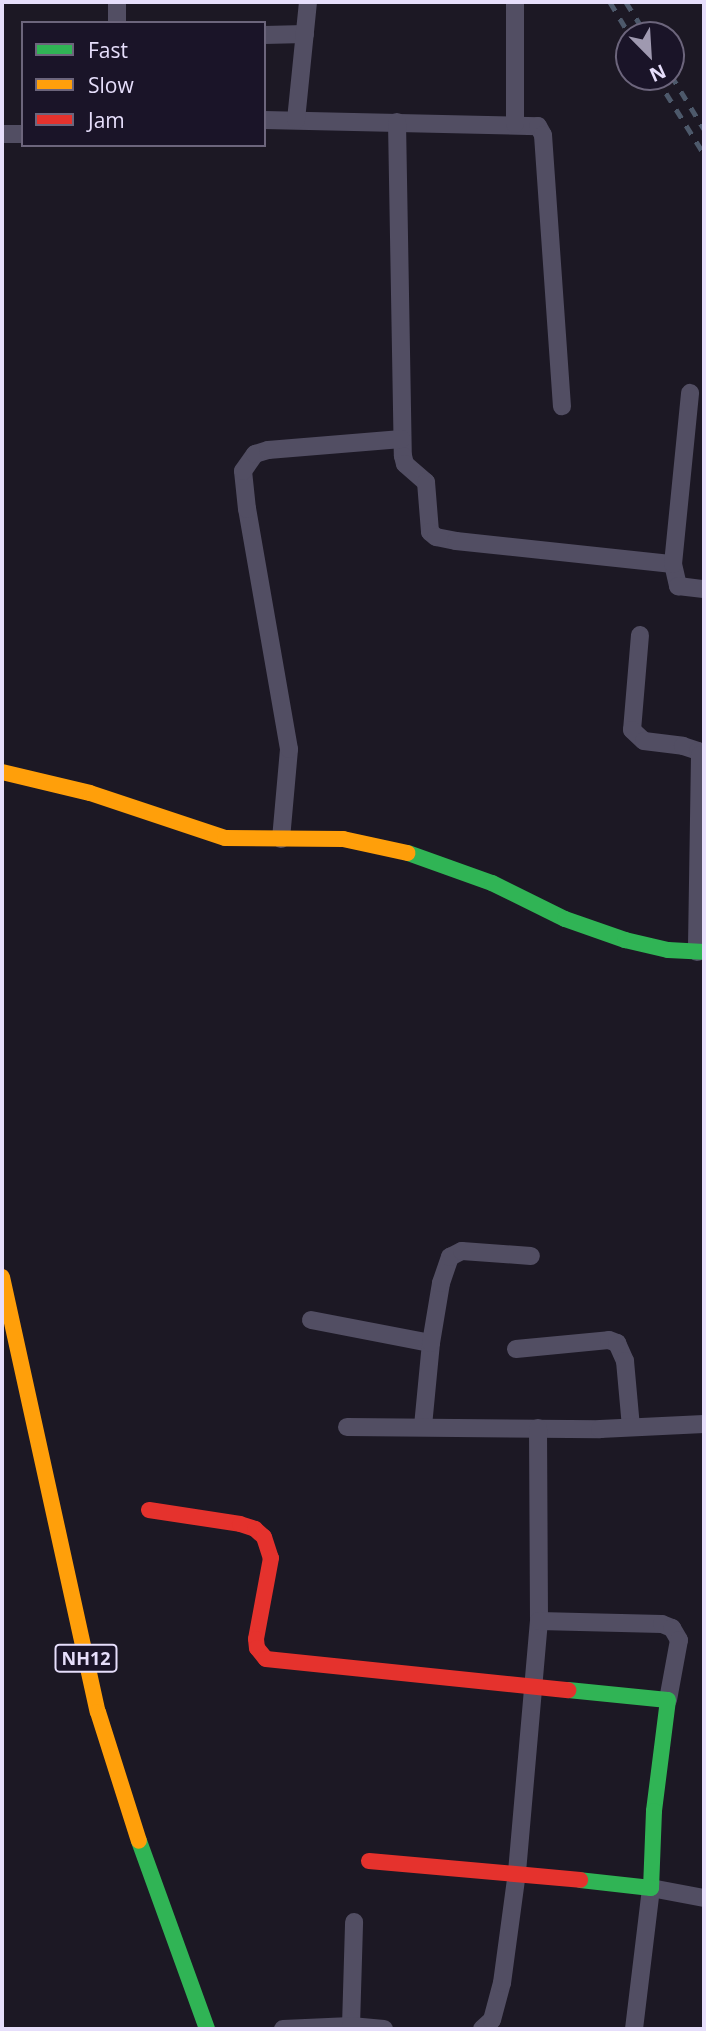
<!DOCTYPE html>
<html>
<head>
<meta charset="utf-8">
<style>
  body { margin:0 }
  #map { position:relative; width:706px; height:2031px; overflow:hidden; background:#1c1824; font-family:"Open Sans",sans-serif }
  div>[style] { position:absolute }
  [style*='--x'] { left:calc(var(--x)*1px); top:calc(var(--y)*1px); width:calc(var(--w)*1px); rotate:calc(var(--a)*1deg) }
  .street>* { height:18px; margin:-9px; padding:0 9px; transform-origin:9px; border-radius:9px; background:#524e63 }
  .fast>* { height:16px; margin:-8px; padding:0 8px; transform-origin:8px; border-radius:8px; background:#30b455 }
  .slow>* { height:16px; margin:-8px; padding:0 8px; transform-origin:8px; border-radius:8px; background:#ff9f0a }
  .jam>* { height:16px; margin:-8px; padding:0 8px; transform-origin:8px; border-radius:8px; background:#e5322d }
  .rail>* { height:5px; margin-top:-2.5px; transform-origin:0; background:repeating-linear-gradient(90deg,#4d596b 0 10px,transparent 0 19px) }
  span { translate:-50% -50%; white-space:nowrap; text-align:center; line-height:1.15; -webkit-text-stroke:5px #1a1428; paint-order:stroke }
  .shield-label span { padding:2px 5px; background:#1a1428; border:2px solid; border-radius:5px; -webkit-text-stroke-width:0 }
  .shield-label { font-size:18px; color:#e6defb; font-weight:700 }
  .frame { position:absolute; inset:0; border:4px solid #e6defb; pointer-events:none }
  .legend { position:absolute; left:21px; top:21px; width:245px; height:126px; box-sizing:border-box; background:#1a1428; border:2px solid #6c657c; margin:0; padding:9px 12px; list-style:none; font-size:21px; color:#e6defb }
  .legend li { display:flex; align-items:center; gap:14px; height:35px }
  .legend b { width:35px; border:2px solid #6c657c }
  .north { position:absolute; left:615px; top:21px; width:70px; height:70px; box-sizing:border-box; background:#1a1428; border:2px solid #6c657c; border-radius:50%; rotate:156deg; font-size:19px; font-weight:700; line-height:28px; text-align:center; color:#e6defb }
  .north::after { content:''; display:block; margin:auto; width:24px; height:32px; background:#9f99b0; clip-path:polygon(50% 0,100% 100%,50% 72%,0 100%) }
</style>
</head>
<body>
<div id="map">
  <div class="street">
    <div style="--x:117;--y:23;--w:21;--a:-90"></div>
    <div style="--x:264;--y:35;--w:41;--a:-1.4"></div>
    <div style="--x:264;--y:120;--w:274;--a:1.3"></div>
    <div style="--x:538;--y:126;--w:10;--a:61"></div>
    <div style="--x:543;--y:135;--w:272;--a:86"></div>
    <div style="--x:296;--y:120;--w:119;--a:-84.2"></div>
    <div style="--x:397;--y:122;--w:334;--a:89"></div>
    <div style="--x:403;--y:456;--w:8;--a:76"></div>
    <div style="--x:405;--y:464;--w:28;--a:41"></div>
    <div style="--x:426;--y:482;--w:50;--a:85.4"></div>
    <div style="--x:430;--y:532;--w:8;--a:40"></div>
    <div style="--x:436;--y:537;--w:20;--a:11"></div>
    <div style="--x:456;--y:541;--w:218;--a:6.1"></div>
    <div style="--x:673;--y:564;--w:23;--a:77"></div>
    <div style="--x:678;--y:586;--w:26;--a:7"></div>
    <div style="--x:515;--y:124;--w:122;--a:-90"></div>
    <div style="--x:2;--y:134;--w:21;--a:0"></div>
    <div style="--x:673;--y:564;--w:172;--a:-84.3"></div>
    <div style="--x:640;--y:635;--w:95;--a:94.8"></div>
    <div style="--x:632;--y:730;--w:16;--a:43"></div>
    <div style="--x:644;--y:741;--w:39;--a:7"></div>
    <div style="--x:683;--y:746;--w:16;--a:18"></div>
    <div style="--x:698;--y:751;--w:4;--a:63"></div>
    <div style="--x:700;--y:755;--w:197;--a:90.9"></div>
    <div style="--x:281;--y:839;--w:90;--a:-84.9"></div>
    <div style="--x:289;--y:749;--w:244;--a:-99.9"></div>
    <div style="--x:247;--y:509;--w:38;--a:-96"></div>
    <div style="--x:243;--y:471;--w:21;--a:-55"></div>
    <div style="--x:255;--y:454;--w:14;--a:-17"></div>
    <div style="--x:268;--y:450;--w:134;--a:-4.7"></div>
    <div style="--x:311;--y:1320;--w:122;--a:10.9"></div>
    <div style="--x:516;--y:1349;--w:93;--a:-5.5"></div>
    <div style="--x:609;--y:1340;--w:9;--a:21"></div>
    <div style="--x:617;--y:1343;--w:20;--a:66"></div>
    <div style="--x:625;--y:1361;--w:66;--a:84.8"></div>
    <div style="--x:423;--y:1426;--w:83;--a:-84.5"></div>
    <div style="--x:431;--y:1343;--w:61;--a:-80.5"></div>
    <div style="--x:441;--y:1283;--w:28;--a:-71"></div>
    <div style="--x:450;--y:1257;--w:13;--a:-27"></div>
    <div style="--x:462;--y:1251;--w:69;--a:4.1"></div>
    <div style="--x:347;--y:1427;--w:253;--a:0.5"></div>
    <div style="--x:600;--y:1429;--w:104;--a:-2.8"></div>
    <div style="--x:538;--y:1428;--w:193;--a:89.7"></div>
    <div style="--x:351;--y:2026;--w:104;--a:-88.3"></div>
    <div style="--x:283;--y:2029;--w:68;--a:-2.5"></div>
    <div style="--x:351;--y:2026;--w:33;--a:5"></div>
    <div style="--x:482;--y:2029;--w:13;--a:-42"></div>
    <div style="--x:492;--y:2020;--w:38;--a:-75"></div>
    <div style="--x:502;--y:1983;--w:112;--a:-82.3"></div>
    <div style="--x:517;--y:1872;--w:252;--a:-85"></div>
    <div style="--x:539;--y:1621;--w:123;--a:1.4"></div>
    <div style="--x:662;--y:1624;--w:11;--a:22"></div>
    <div style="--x:672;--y:1628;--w:14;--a:60"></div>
    <div style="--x:679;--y:1640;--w:61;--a:100.4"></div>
    <div style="--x:634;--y:2029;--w:142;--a:-83.1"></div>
    <div style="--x:651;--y:1888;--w:54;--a:10.7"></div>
  </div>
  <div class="fast">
    <div style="--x:408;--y:853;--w:89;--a:19.7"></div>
    <div style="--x:492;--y:883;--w:81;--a:26.3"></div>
    <div style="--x:565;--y:919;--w:64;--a:19.3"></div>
    <div style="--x:625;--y:940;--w:44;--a:13.1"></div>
    <div style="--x:668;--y:950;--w:36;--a:3"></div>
    <div style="--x:568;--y:1690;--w:100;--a:5.7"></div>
    <div style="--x:668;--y:1700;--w:112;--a:97.2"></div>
    <div style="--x:654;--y:1811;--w:77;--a:92.2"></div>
    <div style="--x:651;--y:1888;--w:71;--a:-173.6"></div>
    <div style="--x:139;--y:1841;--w:200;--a:70.1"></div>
  </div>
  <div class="slow">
    <div style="--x:2;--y:772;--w:90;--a:13.4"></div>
    <div style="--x:90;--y:793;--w:142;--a:18.4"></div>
    <div style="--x:225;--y:838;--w:118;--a:0.5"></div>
    <div style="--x:343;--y:839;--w:66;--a:12.2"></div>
    <div style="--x:2;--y:1277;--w:445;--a:77.6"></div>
    <div style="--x:98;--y:1712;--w:135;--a:72.4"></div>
  </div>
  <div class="jam">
    <div style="--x:149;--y:1510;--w:92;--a:8.7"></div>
    <div style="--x:240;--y:1524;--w:16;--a:18"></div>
    <div style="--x:255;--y:1529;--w:12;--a:42"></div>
    <div style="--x:264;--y:1537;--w:22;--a:72"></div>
    <div style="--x:271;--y:1558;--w:82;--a:100.5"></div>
    <div style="--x:256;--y:1639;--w:9;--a:84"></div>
    <div style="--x:257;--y:1648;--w:14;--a:51"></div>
    <div style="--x:266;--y:1659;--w:304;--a:5.9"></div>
    <div style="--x:369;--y:1861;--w:212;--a:5.1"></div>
  </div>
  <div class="rail">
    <div style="--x:610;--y:2;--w:39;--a:59"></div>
    <div style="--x:626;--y:2;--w:39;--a:58"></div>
    <div style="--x:671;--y:75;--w:63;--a:58.6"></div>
    <div style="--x:656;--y:77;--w:91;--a:58.1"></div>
  </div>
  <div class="shield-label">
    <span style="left:86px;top:1658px">NH12</span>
  </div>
  <div class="frame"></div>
  <ul class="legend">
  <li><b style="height:9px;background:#30b455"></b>Fast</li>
  <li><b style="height:9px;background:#ff9f0a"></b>Slow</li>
  <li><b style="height:9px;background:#e5322d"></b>Jam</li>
  </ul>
  <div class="north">N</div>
</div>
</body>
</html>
